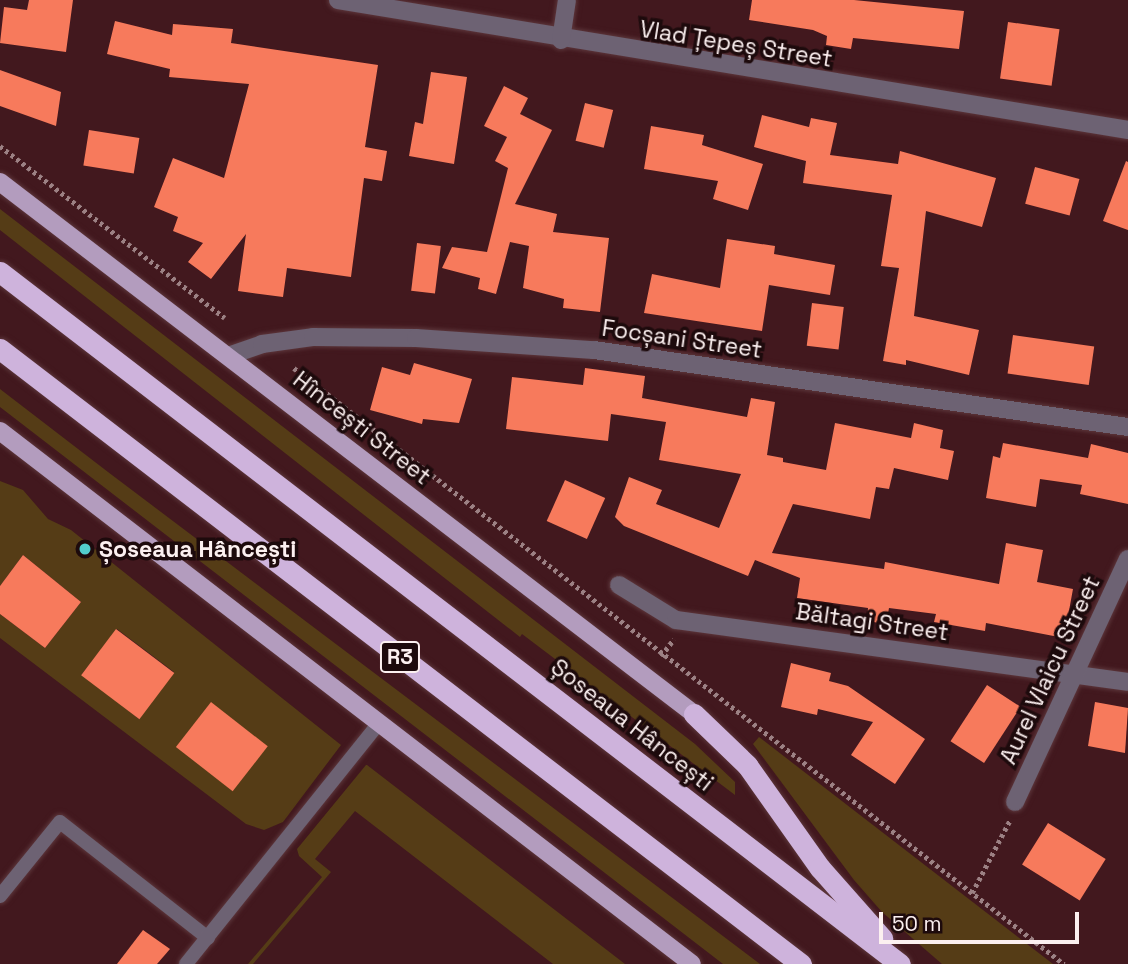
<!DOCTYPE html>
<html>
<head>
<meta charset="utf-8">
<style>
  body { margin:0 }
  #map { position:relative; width:1128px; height:964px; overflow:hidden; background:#42181e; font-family:"Space Grotesk",sans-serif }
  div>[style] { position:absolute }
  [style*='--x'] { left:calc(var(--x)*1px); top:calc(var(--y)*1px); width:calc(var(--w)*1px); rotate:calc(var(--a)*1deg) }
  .green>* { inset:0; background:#553c16 }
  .building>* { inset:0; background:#f77a5c; transform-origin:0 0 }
  .path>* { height:4.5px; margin-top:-2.25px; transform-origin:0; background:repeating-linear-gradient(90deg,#9c8184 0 3.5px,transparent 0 7px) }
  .roads { filter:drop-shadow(0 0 2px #5c363b) drop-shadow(0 0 2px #5c363b) }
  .lane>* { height:14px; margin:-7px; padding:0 7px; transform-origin:7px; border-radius:7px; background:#6d6273 }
  .street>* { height:18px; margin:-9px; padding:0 9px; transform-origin:9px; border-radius:9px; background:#6d6273 }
  .primary>* { height:18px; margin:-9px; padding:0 9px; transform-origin:9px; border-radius:9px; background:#b39cbe }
  .highway>* { height:21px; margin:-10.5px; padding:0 10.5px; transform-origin:10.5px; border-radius:10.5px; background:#ceb3dc }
  .dots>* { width:19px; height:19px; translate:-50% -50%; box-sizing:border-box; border:4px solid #1d0a0c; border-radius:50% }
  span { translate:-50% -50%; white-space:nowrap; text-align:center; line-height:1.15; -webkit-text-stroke:7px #1d0a0c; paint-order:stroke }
  .shield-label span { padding:2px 5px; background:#1d0a0c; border:2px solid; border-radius:5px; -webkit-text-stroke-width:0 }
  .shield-label { font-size:21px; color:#fcf0f0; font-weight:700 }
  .street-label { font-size:23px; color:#fcf0f0 }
  .poi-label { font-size:23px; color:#fcf0f0; font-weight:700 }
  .left { translate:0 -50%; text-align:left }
  .scale { position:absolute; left:879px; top:912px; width:200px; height:32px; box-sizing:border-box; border:4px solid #fcf0f0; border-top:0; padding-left:9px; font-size:21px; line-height:24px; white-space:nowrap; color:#fcf0f0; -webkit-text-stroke:5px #1d0a0c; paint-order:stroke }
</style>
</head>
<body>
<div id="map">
  <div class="green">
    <div style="clip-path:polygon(0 209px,695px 744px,735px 782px,735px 795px,522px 634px,520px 637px,0 230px)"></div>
    <div style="clip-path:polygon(0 389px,108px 472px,760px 964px,723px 964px,0 407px)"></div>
    <div style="clip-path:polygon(evenodd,0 481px,23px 490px,48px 519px,71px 530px,341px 745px,283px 822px,264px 830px,246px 824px,0 638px,0 614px,45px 648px,81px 602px,23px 555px,0 586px,0 481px,117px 629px,174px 672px,139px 719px,82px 674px,117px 629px)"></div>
    <div style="clip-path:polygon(759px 737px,1053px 964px,942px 964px,882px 912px,854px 880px,753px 744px)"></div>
    <div style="clip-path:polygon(366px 765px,367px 765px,625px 964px,553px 964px,355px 811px,315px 859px,331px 872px,253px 964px,248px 964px,322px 877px,299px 856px,297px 849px)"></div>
  </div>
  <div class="building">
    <div style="clip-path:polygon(29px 0,73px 0,66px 52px,0 43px,4px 7px,27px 10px)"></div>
    <div style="clip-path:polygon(752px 0,854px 0,964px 11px,959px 49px,853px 38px,851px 49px,826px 45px,827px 36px,813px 30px,749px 20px)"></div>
    <div style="clip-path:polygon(115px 21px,172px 35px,173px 24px,233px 29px,231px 43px,378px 65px,365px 147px,387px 151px,382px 181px,364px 178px,351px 277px,287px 268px,283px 297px,238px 291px,246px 234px,211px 279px,188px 262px,203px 243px,173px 231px,178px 217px,154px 207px,173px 158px,224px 178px,249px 84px,169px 77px,170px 69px,107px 54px)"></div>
    <div style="left:1008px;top:22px;width:52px;height:57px;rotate:8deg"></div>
    <div style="clip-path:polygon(0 70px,61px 92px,56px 126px,0 106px)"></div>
    <div style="clip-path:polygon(431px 72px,467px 77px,454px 164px,409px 156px,415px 122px,423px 124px)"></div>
    <div style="clip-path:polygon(504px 86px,528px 98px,520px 114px,552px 130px,515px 204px,557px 214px,553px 232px,609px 238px,600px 312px,563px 308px,564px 299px,523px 288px,529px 246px,510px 242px,496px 294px,478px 289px,480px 278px,442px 268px,452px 247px,487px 252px,508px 168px,495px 161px,507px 137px,484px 126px)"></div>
    <div style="left:585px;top:103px;width:29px;height:39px;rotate:14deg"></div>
    <div style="clip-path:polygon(762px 115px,809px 127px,811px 118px,837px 123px,830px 155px,898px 164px,900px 151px,996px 178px,982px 227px,926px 211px,914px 316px,979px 330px,969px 375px,906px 360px,906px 365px,883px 361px,899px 268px,881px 266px,892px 195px,803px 183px,806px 161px,754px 147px)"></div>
    <div style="clip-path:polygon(651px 126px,704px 135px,702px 145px,763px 164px,748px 210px,713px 199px,718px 181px,644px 169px)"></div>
    <div style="left:89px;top:130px;width:51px;height:36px;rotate:9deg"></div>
    <div style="clip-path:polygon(1126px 161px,1128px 162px,1128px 230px,1103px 221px)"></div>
    <div style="left:1035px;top:167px;width:46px;height:38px;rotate:15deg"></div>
    <div style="clip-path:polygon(727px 239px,775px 246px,774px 254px,835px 265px,830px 295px,769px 285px,762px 331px,644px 313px,652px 274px,720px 288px)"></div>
    <div style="left:417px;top:243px;width:24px;height:48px;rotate:7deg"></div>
    <div style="left:812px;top:303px;width:32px;height:43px;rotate:7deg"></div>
    <div style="left:1013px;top:335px;width:82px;height:39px;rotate:8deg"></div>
    <div style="clip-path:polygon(414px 363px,472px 379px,459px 423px,423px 419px,422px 424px,370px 410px,382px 367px,410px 375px)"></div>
    <div style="clip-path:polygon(585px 368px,645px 376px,642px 398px,747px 417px,751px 398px,775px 402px,767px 455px,783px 458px,783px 462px,826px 470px,835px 423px,911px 438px,914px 423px,943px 430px,940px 448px,954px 451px,948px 480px,894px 468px,889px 489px,876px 487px,870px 519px,793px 504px,772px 553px,884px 569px,885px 562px,999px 584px,1006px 543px,1043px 550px,1037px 582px,1073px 589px,1064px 638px,986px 623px,985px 631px,934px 622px,936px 614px,889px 608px,886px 624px,867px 621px,868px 608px,797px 598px,800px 578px,755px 560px,748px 576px,624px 526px,615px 517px,629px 477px,662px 490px,656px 504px,719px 528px,741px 474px,659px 460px,666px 422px,611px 414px,608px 441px,506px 429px,512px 377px,583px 385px)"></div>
    <div style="clip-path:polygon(1003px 443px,1088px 458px,1091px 444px,1128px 453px,1128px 504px,1080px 494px,1082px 485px,1040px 479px,1036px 507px,986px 498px,993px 456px,1000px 458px)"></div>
    <div style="left:565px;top:480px;width:44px;height:45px;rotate:24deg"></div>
    <div style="clip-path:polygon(23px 555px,81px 602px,45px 648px,0 614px,0 586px)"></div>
    <div style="left:116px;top:629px;width:73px;height:58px;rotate:37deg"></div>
    <div style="clip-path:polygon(791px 663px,831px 673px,829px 681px,848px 686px,925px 739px,895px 784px,851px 755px,873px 722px,818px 709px,817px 715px,781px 707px)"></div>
    <div style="left:987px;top:685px;width:40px;height:67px;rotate:33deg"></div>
    <div style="left:211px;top:702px;width:72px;height:57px;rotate:38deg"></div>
    <div style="clip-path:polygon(1095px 702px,1128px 708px,1125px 753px,1088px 746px)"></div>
    <div style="left:1048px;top:823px;width:68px;height:49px;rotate:32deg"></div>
    <div style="clip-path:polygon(143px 930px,170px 949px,157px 964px,117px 964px)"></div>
  </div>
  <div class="path">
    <div style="--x:0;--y:146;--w:283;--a:37.4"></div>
    <div style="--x:294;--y:368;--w:974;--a:37.74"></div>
    <div style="--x:661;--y:656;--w:21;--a:-53"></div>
    <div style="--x:972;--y:893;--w:82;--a:-62.5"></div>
  </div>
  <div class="roads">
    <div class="lane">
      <div style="--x:0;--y:896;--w:95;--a:-51"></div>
      <div style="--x:60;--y:822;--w:188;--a:38.1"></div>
      <div style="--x:186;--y:964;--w:309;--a:-51.3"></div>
    </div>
    <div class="street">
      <div style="--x:338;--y:0;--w:801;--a:9.34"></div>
      <div style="--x:561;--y:40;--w:40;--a:-81.5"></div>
      <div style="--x:228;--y:356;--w:36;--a:-19"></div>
      <div style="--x:262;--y:344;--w:51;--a:-7.8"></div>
      <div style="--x:313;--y:337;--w:103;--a:0.6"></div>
      <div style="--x:416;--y:338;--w:178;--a:3.9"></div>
      <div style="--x:594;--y:350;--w:540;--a:8.21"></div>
      <div style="--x:619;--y:585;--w:67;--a:31.6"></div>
      <div style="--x:676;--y:620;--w:456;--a:7.8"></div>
      <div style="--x:1015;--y:802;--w:268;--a:-65.1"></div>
    </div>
    <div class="primary">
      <div style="--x:0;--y:182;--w:874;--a:37.47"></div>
      <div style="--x:0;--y:431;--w:873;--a:37.6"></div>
    </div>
    <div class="highway">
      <div style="--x:0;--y:272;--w:1135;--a:37.56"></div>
      <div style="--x:0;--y:349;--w:1010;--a:37.52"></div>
      <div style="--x:694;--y:714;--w:74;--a:43.9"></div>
      <div style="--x:747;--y:765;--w:126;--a:54.7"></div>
      <div style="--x:820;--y:868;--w:94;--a:48.5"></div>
    </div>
  </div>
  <div class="dots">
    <div style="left:85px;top:549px;background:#52cdcc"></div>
  </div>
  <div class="shield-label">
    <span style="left:400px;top:657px">R3</span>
  </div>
  <div class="street-label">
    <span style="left:736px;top:44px;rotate:9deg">Vlad Țepeș Street</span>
    <span style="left:682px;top:339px;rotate:8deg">Focșani Street</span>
    <span style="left:362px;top:428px;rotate:38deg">Hîncești Street</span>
    <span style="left:872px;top:622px;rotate:8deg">Băltagi Street</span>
    <span style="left:1050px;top:670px;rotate:-65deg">Aurel Vlaicu Street</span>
    <span style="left:632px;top:725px;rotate:38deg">Șoseaua Hâncești</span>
  </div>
  <div class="poi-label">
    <span class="left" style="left:99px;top:549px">Șoseaua Hâncești</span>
  </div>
  <div class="scale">50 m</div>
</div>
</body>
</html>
